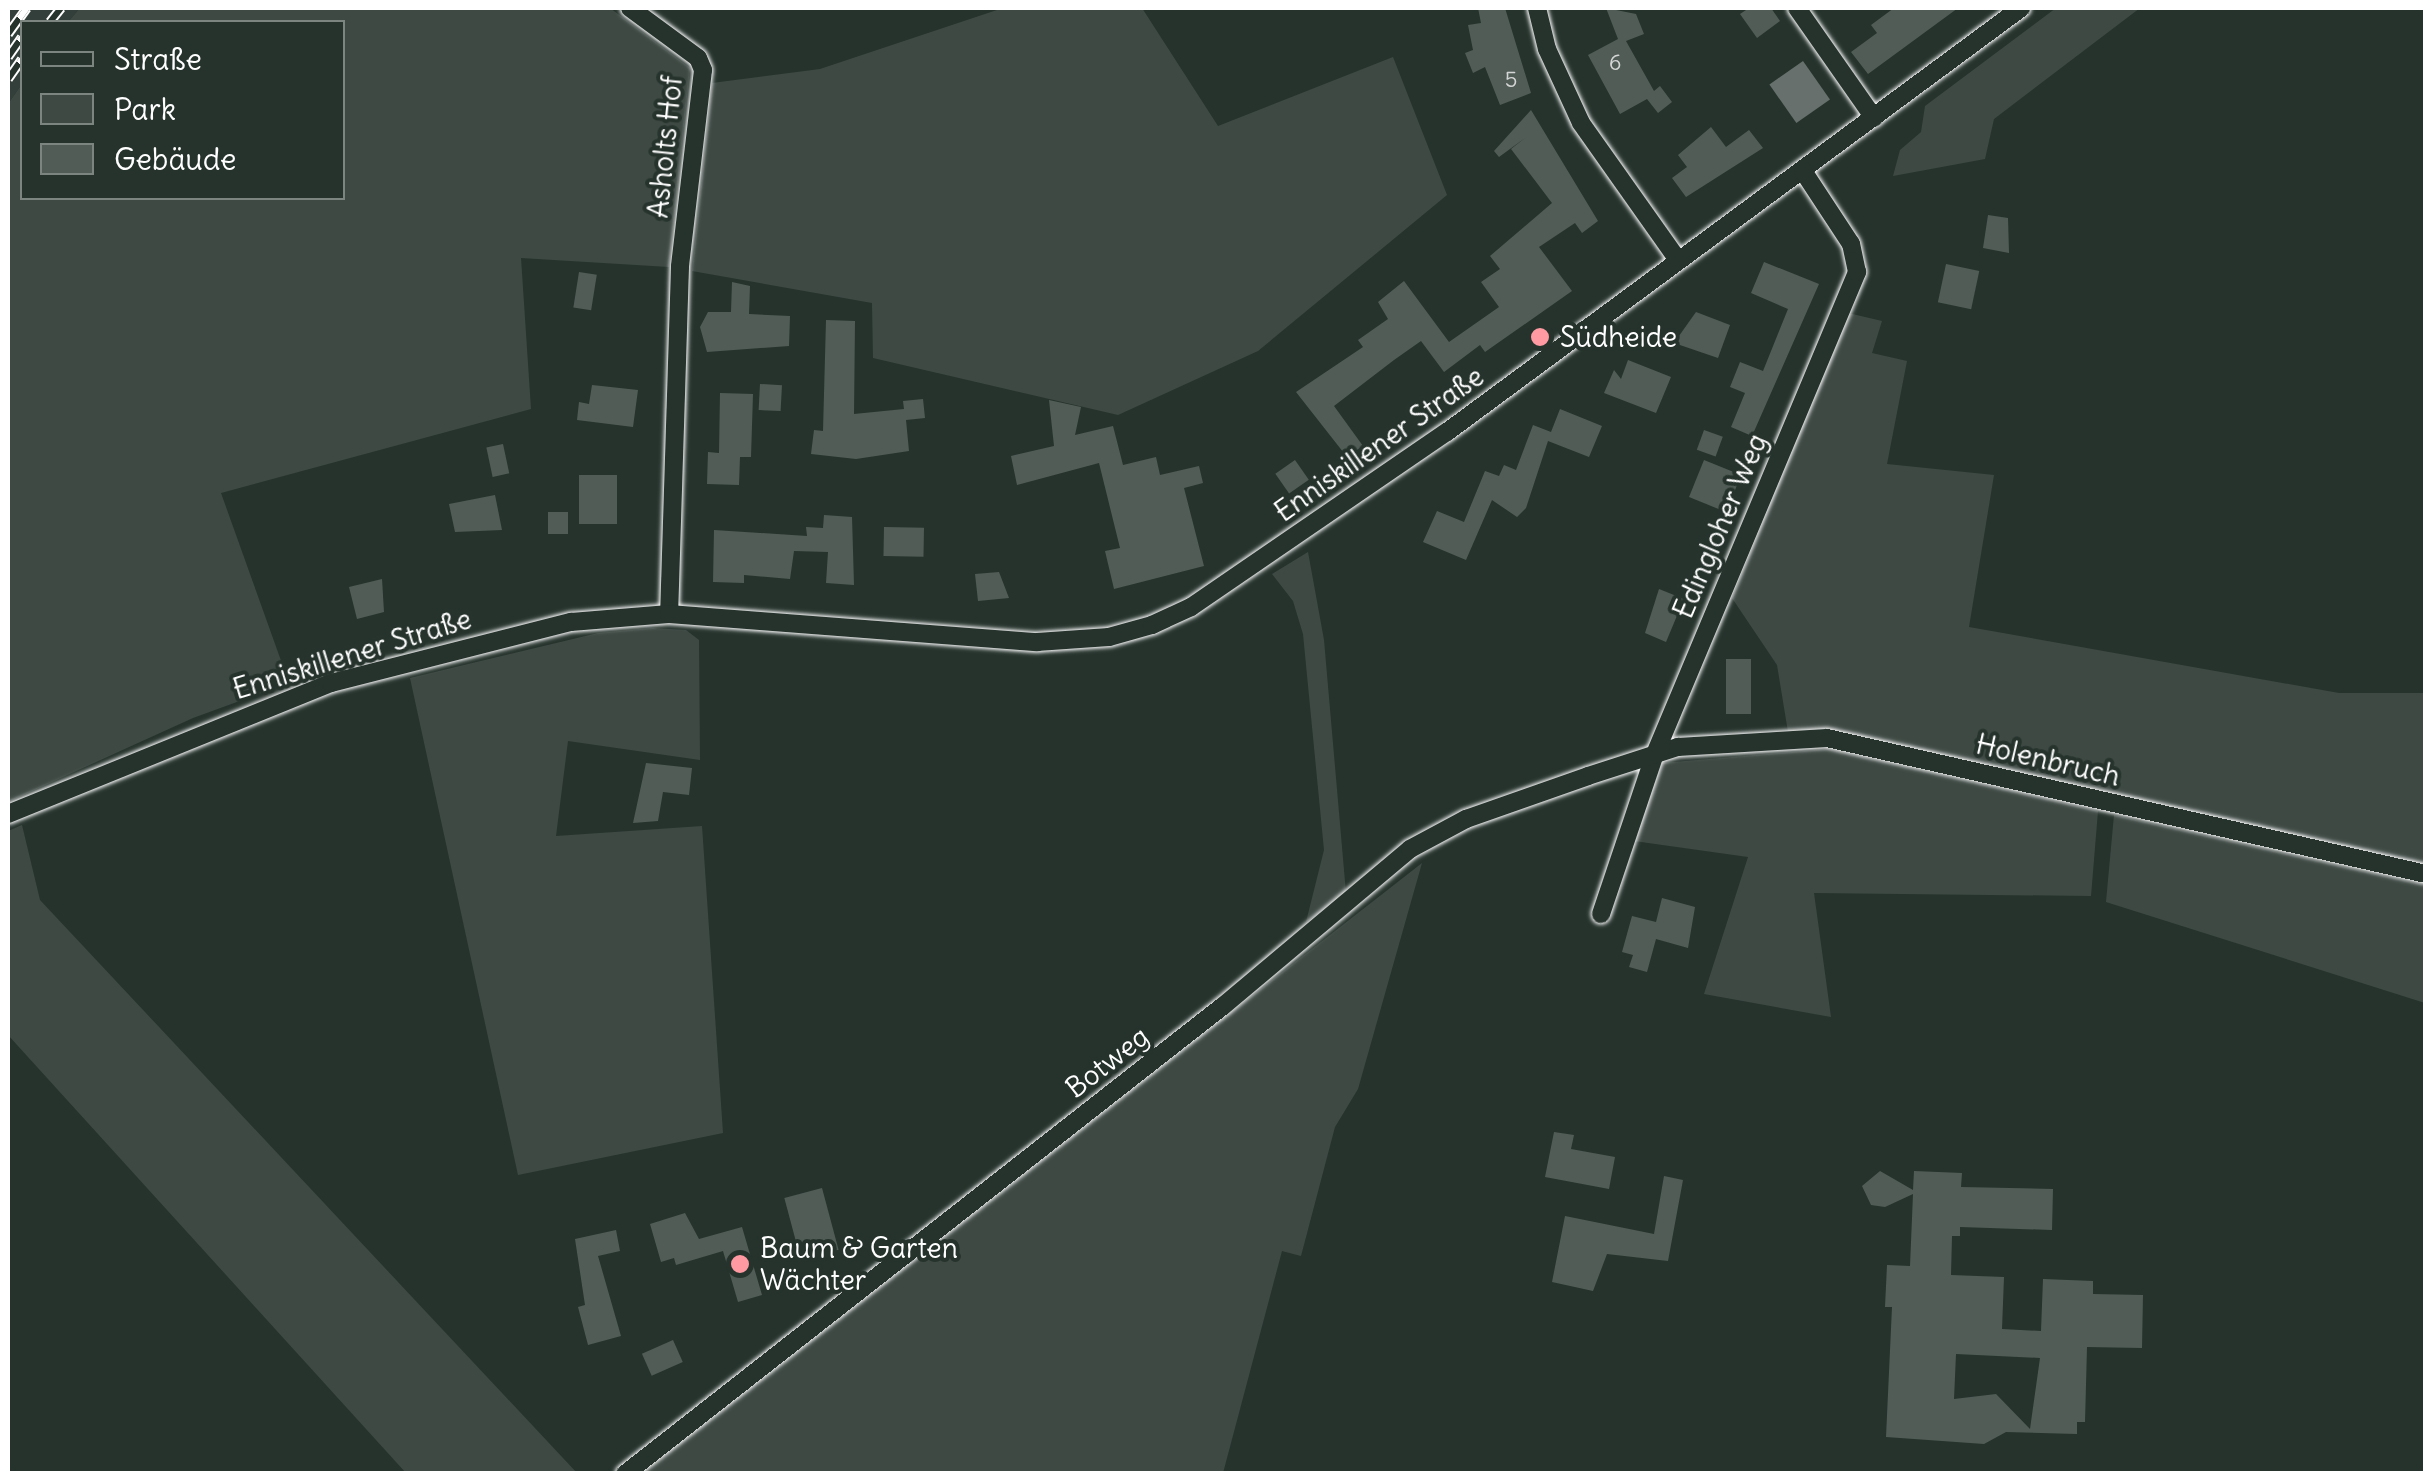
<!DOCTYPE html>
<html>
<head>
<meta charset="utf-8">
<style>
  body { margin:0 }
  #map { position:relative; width:2433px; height:1481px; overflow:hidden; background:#26332d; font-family:Delius,sans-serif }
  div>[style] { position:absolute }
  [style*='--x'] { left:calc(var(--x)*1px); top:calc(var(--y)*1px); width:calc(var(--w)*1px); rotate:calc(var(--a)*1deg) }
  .built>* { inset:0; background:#333f3a }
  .green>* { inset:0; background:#3e4944 }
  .water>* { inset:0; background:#67706c; transform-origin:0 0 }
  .building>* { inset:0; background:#515c57; transform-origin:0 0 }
  .roads { filter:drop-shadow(0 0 2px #fff) drop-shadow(0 0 2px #fff) }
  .minor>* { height:18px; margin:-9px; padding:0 9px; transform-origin:9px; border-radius:9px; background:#26332d }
  .rail>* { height:10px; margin-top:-5px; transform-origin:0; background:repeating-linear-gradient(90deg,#26332d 0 19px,#fff 0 38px); box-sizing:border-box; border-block:2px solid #fff }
  .dots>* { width:28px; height:28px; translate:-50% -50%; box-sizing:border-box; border:5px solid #26332d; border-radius:50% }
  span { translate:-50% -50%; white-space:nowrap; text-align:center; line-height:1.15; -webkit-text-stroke:8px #26332d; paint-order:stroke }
  .number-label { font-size:22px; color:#d4d6d5 }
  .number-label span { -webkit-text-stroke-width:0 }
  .street-label { font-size:28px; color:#fff }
  .poi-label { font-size:28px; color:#fff }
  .left { translate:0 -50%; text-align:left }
  .frame { position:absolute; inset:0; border:10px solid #fff; pointer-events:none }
  .legend { position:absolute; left:20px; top:20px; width:325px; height:180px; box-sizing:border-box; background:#26332d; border:2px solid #7d8581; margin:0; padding:12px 18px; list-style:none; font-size:30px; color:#fff }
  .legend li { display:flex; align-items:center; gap:20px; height:50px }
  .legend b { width:50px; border:2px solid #7d8581 }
</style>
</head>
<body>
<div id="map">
  <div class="built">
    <div style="clip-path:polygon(8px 8px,80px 8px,68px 22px,22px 22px,22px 84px,8px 104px)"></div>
  </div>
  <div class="green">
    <div style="clip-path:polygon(80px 8px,610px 8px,690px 68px,669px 267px,521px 258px,531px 409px,221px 493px,289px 683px,193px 718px,8px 802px,8px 104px,22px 84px,22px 198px,342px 198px,342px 22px,68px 22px)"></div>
    <div style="clip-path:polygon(1003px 8px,1142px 8px,1218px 126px,1393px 57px,1447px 195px,1258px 351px,1118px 415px,873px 358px,872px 303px,692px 271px,712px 83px,820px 69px)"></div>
    <div style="clip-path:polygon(2056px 8px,2140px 8px,1994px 119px,1985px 159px,1893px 176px,1900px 150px,1921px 132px,1925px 106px)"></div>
    <div style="clip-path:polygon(1848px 313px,1882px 321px,1872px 353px,1907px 361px,1887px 464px,1994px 475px,1969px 627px,2339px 693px,2425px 693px,2425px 866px,1788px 732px,1777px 665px,1732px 598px)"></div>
    <div style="clip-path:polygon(1308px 552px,1324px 640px,1346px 893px,1306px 922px,1324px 850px,1303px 634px,1293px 601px,1272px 574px)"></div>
    <div style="clip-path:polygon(653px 628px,686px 630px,699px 640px,700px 760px,568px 741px,556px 836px,702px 826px,723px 1133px,518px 1175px,410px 678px,598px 633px)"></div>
    <div style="clip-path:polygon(1828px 749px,2098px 811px,2091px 896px,1814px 893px,1831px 1017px,1704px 994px,1748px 857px,1634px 841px,1662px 763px)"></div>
    <div style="clip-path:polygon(2114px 815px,2425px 885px,2425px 1003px,2106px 902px)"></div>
    <div style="clip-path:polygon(22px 825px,40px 900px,577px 1473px,406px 1473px,8px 1035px,8px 831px)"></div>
    <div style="clip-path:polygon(1422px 863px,1358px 1089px,1335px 1127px,1301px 1256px,1282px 1251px,1223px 1473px,642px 1473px)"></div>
  </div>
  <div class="water">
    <div style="left:1803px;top:61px;width:47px;height:41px;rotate:55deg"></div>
  </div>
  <div class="building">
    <div style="clip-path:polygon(1478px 8px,1505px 8px,1531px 93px,1500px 105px,1485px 67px,1473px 73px,1465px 53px,1473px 50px,1468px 25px,1481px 23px)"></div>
    <div style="clip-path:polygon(1606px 8px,1636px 14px,1644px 34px,1626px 41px,1654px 91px,1660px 86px,1672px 102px,1658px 113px,1647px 99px,1620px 114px,1588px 55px,1618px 39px)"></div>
    <div style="clip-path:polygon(1749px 8px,1771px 8px,1780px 21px,1757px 38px,1740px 14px)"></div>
    <div style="clip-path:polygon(1894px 8px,1958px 8px,1868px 74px,1851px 52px,1877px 33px,1871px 25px)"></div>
    <div style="clip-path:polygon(1531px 110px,1598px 221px,1582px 233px,1575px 223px,1539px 247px,1572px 291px,1485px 352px,1480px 345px,1444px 372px,1421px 341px,1394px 360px,1334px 406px,1363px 446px,1347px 457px,1296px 392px,1363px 347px,1358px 340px,1388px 319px,1378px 302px,1404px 281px,1449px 342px,1499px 307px,1481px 282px,1500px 269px,1490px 256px,1552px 203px,1511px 149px,1525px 138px,1499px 157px,1494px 151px)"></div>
    <div style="clip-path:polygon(1711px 127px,1726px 147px,1749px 130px,1763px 148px,1686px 197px,1672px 178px,1687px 167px,1678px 155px)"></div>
    <div style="clip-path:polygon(1988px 215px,2008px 218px,2009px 253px,1983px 248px)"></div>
    <div style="clip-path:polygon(1764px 262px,1819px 284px,1752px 436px,1731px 427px,1745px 393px,1730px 387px,1740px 362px,1763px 371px,1788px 309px,1751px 293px)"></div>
    <div style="left:1946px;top:264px;width:34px;height:39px;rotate:12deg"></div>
    <div style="left:579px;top:272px;width:18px;height:36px;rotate:9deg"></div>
    <div style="clip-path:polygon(732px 282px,750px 286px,749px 314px,790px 316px,789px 346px,707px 352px,700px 327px,708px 312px,731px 312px)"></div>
    <div style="clip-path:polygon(1696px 312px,1730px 325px,1718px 358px,1674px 343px)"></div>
    <div style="clip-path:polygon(826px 320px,855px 321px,854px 414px,904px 409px,903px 401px,923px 399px,925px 418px,906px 420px,909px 451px,856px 459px,811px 454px,814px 430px,823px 431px)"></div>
    <div style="clip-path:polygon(1628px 360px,1671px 377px,1656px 413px,1604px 393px,1614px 370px,1621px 379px)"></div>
    <div style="left:760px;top:384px;width:22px;height:26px;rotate:3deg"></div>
    <div style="clip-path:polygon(592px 385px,638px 390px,633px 427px,577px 420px,579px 402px,589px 404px)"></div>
    <div style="clip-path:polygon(720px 393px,753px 394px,751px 457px,740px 457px,739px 485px,707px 484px,708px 452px,719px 453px)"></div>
    <div style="clip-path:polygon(1049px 400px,1081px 407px,1075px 435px,1113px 426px,1123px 465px,1156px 457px,1160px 475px,1199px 466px,1203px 483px,1184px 488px,1204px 566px,1114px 589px,1105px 551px,1120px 548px,1099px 463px,1017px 485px,1011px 456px,1054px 446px)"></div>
    <div style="clip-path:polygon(1560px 409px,1602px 426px,1589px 457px,1548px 441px,1526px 508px,1517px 517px,1492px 500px,1466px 560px,1423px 542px,1437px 511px,1464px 522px,1485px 471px,1499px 476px,1504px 465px,1516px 470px,1533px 425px,1551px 432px)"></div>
    <div style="left:1704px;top:430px;width:20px;height:21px;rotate:20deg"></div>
    <div style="left:503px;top:444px;width:30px;height:17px;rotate:78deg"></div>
    <div style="left:1295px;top:460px;width:24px;height:24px;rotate:55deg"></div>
    <div style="left:1704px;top:460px;width:40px;height:40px;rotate:22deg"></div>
    <div style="left:579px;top:475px;width:38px;height:49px"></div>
    <div style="clip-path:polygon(495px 495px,502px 530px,455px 532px,449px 504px)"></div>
    <div style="left:548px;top:512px;width:20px;height:22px"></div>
    <div style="clip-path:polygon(824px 515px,852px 517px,854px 585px,826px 583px,828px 552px,794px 551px,790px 579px,744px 575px,744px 583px,713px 582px,714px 530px,807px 536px,806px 527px,823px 528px)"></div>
    <div style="left:884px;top:527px;width:40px;height:29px;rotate:1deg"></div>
    <div style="clip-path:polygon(999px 572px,1009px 598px,978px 601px,975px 574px)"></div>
    <div style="clip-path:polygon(382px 579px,384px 612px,357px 619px,349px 587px)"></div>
    <div style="clip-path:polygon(1659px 589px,1684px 599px,1666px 642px,1645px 633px)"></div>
    <div style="left:1751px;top:659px;width:55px;height:25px;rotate:90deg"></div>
    <div style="clip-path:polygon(646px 763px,692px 768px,689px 795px,663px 792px,658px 821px,633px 823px)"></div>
    <div style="clip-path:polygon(1662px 898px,1695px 907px,1688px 948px,1656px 939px,1647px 972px,1629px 967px,1633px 955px,1622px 952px,1632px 916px,1656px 922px)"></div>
    <div style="clip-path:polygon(1554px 1132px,1574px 1135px,1571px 1149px,1615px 1157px,1609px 1189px,1545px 1177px)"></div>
    <div style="clip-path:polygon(evenodd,1880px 1171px,1913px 1190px,1914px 1171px,1962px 1173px,1961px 1187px,2053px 1189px,2052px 1230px,1960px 1227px,1960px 1236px,1952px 1236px,1951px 1275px,2004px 1277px,2002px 1329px,2041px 1331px,2043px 1279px,2093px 1281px,2093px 1294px,2143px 1295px,2142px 1348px,2087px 1347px,2085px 1422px,2077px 1422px,2077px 1434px,2006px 1432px,1984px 1444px,1886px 1437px,1892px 1307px,1885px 1307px,1887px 1265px,1910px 1266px,1913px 1194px,1885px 1207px,1871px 1205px,1862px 1186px,1880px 1171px,1956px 1354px,2040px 1358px,2030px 1429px,1996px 1394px,1954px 1399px,1956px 1354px)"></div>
    <div style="clip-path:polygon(1664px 1176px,1683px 1180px,1668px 1261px,1607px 1254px,1593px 1291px,1552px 1282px,1565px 1216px,1654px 1234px)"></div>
    <div style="left:822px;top:1188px;width:64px;height:39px;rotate:75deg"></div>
    <div style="clip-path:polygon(685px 1213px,699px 1239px,742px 1227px,762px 1295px,738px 1302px,723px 1251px,676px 1265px,674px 1258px,661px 1262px,650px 1224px)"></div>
    <div style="clip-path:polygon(616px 1230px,620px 1251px,598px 1256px,621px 1336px,588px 1345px,578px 1307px,585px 1305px,575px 1239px)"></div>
    <div style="left:673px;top:1340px;width:24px;height:34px;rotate:66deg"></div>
  </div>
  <div class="roads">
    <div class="minor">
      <div style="--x:630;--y:8;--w:84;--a:36.3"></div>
      <div style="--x:698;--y:58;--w:13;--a:67"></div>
      <div style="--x:703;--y:70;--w:198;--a:96.7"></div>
      <div style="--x:680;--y:267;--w:347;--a:91.8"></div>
      <div style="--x:1537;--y:8;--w:42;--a:76.3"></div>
      <div style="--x:1547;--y:49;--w:81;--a:65.3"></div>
      <div style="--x:1581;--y:123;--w:168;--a:54.7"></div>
      <div style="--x:1797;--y:8;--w:134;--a:55"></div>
      <div style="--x:8;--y:814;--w:349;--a:-22.1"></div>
      <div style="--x:331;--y:683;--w:248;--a:-14.3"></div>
      <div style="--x:571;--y:622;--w:98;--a:-4.7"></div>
      <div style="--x:669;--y:614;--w:369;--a:4.4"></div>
      <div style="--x:1037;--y:642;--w:72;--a:-4"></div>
      <div style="--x:1109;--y:637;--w:45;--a:-15.6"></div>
      <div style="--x:1152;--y:625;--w:43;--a:-24.8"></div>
      <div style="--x:1191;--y:607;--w:310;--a:-34.4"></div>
      <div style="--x:1447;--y:432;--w:714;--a:-36.45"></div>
      <div style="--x:1601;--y:914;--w:169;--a:-71.4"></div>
      <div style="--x:1655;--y:754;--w:523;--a:-67.26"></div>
      <div style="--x:1857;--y:272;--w:29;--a:-102"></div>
      <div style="--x:1851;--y:244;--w:87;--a:-123.3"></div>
      <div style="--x:625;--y:1474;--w:759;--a:-38.05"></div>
      <div style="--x:1223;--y:1006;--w:244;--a:-40"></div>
      <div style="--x:1410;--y:849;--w:64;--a:-28.2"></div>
      <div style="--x:1466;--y:819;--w:129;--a:-19.4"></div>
      <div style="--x:1588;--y:776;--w:95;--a:-17.9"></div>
      <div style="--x:1678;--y:747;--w:149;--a:-3.5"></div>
      <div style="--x:1827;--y:738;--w:614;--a:12.79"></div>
    </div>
  </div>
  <div class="rail">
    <div style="--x:50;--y:22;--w:18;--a:-52"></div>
    <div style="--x:8;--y:34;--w:32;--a:-54"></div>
    <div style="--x:8;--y:57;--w:24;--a:-55"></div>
    <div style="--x:8;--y:79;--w:24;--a:-55"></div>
  </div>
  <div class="dots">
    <div style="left:1540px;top:337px;background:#ff9aa2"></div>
    <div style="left:740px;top:1264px;background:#ff9aa2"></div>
  </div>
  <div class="number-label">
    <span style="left:1615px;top:63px">6</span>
    <span style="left:1511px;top:80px">5</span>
  </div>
  <div class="street-label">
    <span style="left:665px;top:147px;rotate:-84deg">Asholts Hof</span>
    <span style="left:1379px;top:444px;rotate:-35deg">Enniskillener Straße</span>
    <span style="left:1720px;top:526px;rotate:-67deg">Edingloher Weg</span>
    <span style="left:352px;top:654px;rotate:-17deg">Enniskillener Straße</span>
    <span style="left:2048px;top:760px;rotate:13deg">Holenbruch</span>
    <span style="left:1107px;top:1062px;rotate:-38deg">Botweg</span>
  </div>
  <div class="poi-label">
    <span class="left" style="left:1560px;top:337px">Südheide</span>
    <span class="left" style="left:760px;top:1264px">Baum &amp; Garten<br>Wächter</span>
  </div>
  <div class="frame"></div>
  <ul class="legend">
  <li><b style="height:12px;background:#26332d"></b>Straße</li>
  <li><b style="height:28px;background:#3e4944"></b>Park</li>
  <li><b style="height:28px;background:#515c57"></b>Gebäude</li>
  </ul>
</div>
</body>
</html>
